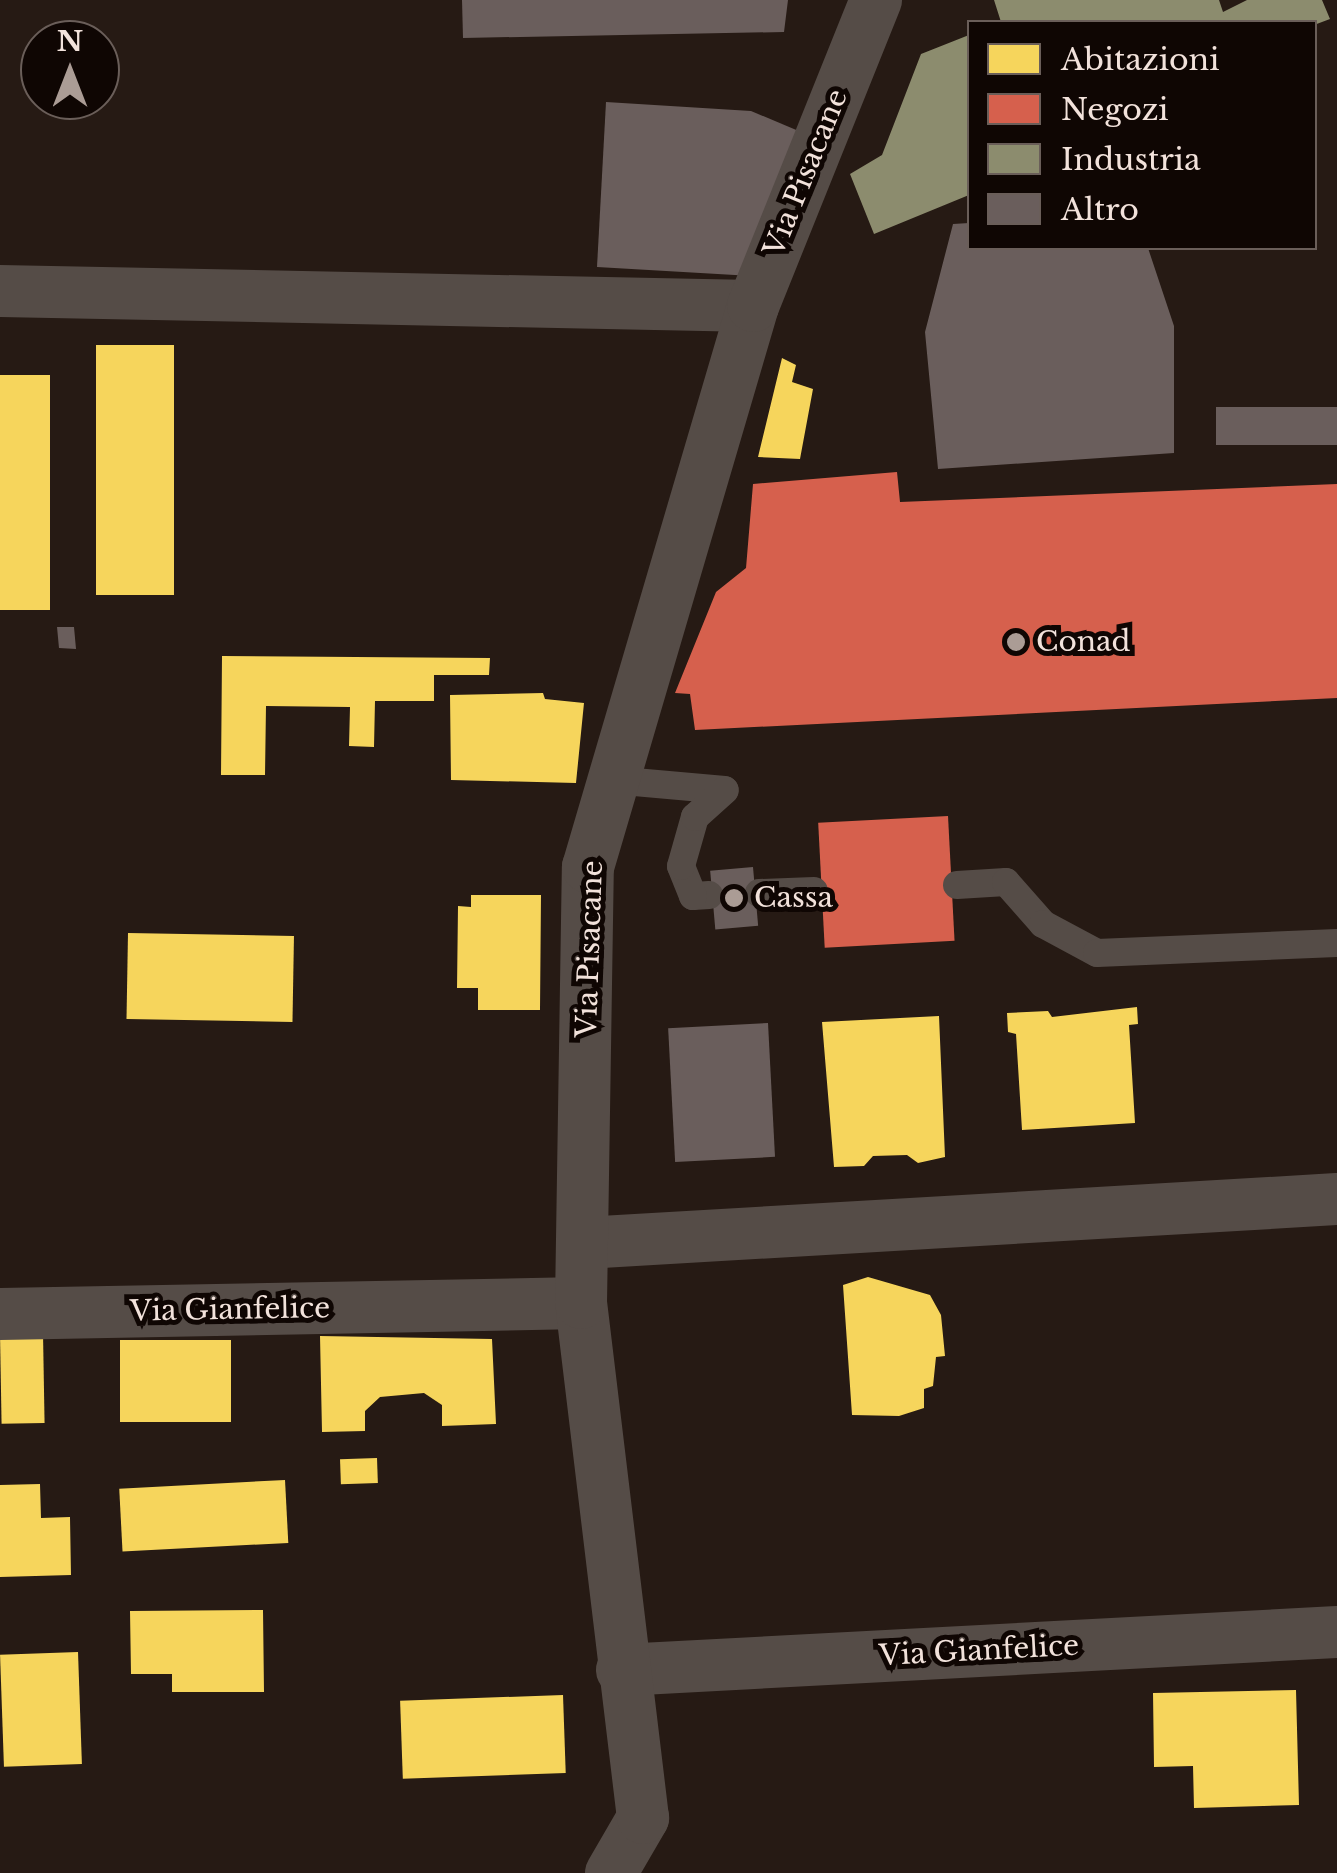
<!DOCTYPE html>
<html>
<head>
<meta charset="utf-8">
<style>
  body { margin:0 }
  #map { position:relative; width:1337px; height:1873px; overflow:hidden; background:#261a14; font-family:"Libre Baskerville",serif }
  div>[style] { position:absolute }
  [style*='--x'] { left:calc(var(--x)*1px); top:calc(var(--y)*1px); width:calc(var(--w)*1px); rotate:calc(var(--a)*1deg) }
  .homes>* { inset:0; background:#f6d55c; transform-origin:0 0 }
  .shops>* { inset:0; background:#d6604d; transform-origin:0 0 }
  .industry>* { inset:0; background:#8c8c6e }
  .building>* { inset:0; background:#6a5e5c; transform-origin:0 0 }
  .lane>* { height:28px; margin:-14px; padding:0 14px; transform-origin:14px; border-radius:14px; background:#554c47 }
  .street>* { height:52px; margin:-26px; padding:0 26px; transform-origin:26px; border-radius:26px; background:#554c47 }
  .dots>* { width:28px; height:28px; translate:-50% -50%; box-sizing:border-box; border:5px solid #0f0603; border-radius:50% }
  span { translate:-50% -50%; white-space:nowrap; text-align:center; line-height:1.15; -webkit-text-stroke:10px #0f0603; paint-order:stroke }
  .street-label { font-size:28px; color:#f2e2db }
  .poi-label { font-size:28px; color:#f2e2db }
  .left { translate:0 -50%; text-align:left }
  .legend { position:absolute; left:967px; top:20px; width:350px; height:230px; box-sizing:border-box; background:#0f0603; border:2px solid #6a5e59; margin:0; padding:12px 18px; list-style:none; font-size:30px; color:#f2e2db }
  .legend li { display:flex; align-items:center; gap:20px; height:50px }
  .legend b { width:50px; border:2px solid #6a5e59 }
  .north { position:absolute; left:20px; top:20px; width:100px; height:100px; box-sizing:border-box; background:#0f0603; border:2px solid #6a5e59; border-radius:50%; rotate:0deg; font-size:28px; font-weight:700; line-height:40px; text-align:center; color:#f2e2db }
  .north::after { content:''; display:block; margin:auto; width:35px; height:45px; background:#ab9c95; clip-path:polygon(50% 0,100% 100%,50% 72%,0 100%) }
</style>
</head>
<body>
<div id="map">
  <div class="homes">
    <div style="left:96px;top:345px;width:78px;height:250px"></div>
    <div style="clip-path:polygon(782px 358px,796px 365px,792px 382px,813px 389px,800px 459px,758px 457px)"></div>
    <div style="left:50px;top:375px;width:235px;height:50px;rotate:90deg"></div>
    <div style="clip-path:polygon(222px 656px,490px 658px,489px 675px,434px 675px,434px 701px,375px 701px,374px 747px,349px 746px,350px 707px,266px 706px,265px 775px,221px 775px)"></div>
    <div style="clip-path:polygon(543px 693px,545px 699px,584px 703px,576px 783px,451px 780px,450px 695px)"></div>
    <div style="clip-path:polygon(471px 895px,541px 895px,540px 1010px,478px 1010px,478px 988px,457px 988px,458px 906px,471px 907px)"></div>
    <div style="left:128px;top:933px;width:166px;height:86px;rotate:1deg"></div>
    <div style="clip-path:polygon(1137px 1007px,1138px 1024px,1129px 1025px,1135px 1123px,1022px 1130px,1016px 1034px,1008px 1032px,1007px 1013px,1048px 1011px,1052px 1017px)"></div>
    <div style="clip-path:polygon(939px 1016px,945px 1157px,918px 1163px,907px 1155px,873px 1156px,864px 1166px,834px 1167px,822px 1022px)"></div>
    <div style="clip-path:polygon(868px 1277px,930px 1295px,941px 1315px,945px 1356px,936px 1357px,933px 1386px,924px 1389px,924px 1408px,899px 1416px,852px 1415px,843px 1285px)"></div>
    <div style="left:43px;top:1333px;width:90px;height:43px;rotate:89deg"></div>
    <div style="clip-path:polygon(320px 1336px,492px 1339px,496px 1424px,442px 1426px,442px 1405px,424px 1393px,380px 1397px,365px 1411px,365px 1431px,322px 1432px)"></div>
    <div style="left:120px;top:1340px;width:111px;height:82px"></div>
    <div style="left:377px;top:1458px;width:25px;height:37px;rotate:88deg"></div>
    <div style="left:285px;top:1480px;width:63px;height:166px;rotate:87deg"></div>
    <div style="clip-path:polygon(40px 1484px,41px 1518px,70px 1517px,71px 1575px,0 1577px,0 1485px)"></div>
    <div style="clip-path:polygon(263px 1610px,264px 1692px,172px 1692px,172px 1674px,131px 1674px,130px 1611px)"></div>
    <div style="left:78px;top:1652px;width:112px;height:78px;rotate:88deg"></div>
    <div style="clip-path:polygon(1296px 1690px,1299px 1805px,1194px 1808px,1193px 1766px,1154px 1767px,1153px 1693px)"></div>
    <div style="left:563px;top:1695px;width:78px;height:163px;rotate:88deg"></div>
  </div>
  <div class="shops">
    <div style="clip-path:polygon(897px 472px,900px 502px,1337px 484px,1337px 698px,695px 730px,690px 694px,675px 693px,716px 592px,746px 568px,753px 484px)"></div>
    <div style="left:948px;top:816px;width:125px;height:130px;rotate:87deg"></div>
  </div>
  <div class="industry">
    <div style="clip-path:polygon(994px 0,1219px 0,1223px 12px,1247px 0,1322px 0,1330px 19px,1314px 25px,1001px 22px)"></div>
    <div style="clip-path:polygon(969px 35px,969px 195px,874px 234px,850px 174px,882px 155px,921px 54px)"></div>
  </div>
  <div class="building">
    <div style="clip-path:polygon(462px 0,788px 0,784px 32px,463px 38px)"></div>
    <div style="clip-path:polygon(606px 102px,751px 111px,801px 132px,752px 276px,597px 267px)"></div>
    <div style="clip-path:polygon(969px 223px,969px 248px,1148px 248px,1174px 326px,1174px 453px,938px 469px,925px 332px,953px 224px)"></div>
    <div style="left:1337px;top:407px;width:38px;height:121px;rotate:90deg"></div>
    <div style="clip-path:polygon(57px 627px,74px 627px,76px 649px,59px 648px)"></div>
    <div style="left:753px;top:867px;width:59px;height:43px;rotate:85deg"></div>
    <div style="left:768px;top:1023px;width:134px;height:100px;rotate:87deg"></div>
  </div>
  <div class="lane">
    <div style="--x:612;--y:780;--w:113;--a:5.1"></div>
    <div style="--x:957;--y:885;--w:49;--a:-3.5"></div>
    <div style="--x:1006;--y:882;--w:56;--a:48.6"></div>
    <div style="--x:1043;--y:924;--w:61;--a:28.2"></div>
    <div style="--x:1097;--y:953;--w:240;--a:-2.4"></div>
    <div style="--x:759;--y:893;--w:55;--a:-2.1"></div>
    <div style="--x:709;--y:895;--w:16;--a:176"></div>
    <div style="--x:693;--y:896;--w:32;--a:-112"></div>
    <div style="--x:681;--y:866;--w:51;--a:-74.1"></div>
    <div style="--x:695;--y:817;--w:40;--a:-42"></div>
  </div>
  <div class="street">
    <div style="--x:0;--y:291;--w:753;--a:1.14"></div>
    <div style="--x:584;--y:1243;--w:754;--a:-3.34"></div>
    <div style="--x:0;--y:1314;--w:581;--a:-1.08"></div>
    <div style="--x:622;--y:1670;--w:716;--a:-3.04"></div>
    <div style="--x:611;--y:1873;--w:64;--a:-59.8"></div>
    <div style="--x:643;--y:1818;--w:519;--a:-96.86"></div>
    <div style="--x:581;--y:1303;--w:436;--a:-89.1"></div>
    <div style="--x:588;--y:867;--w:585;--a:-73.61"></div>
    <div style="--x:753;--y:306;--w:330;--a:-68.1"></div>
  </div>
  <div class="dots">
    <div style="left:1016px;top:642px;background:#ab9c95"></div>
    <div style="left:734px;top:898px;background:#ab9c95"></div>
  </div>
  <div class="street-label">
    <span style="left:806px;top:173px;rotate:-68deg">Via Pisacane</span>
    <span style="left:590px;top:949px;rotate:-88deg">Via Pisacane</span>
    <span style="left:230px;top:1310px;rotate:-1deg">Via Gianfelice</span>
    <span style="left:979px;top:1651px;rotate:-3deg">Via Gianfelice</span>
  </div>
  <div class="poi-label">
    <span class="left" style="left:1036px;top:642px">Conad</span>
    <span class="left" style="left:754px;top:898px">Cassa</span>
  </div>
  <ul class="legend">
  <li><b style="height:28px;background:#f6d55c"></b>Abitazioni</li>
  <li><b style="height:28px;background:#d6604d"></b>Negozi</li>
  <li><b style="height:28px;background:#8c8c6e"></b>Industria</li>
  <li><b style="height:28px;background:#6a5e5c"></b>Altro</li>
  </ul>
  <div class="north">N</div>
</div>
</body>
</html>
